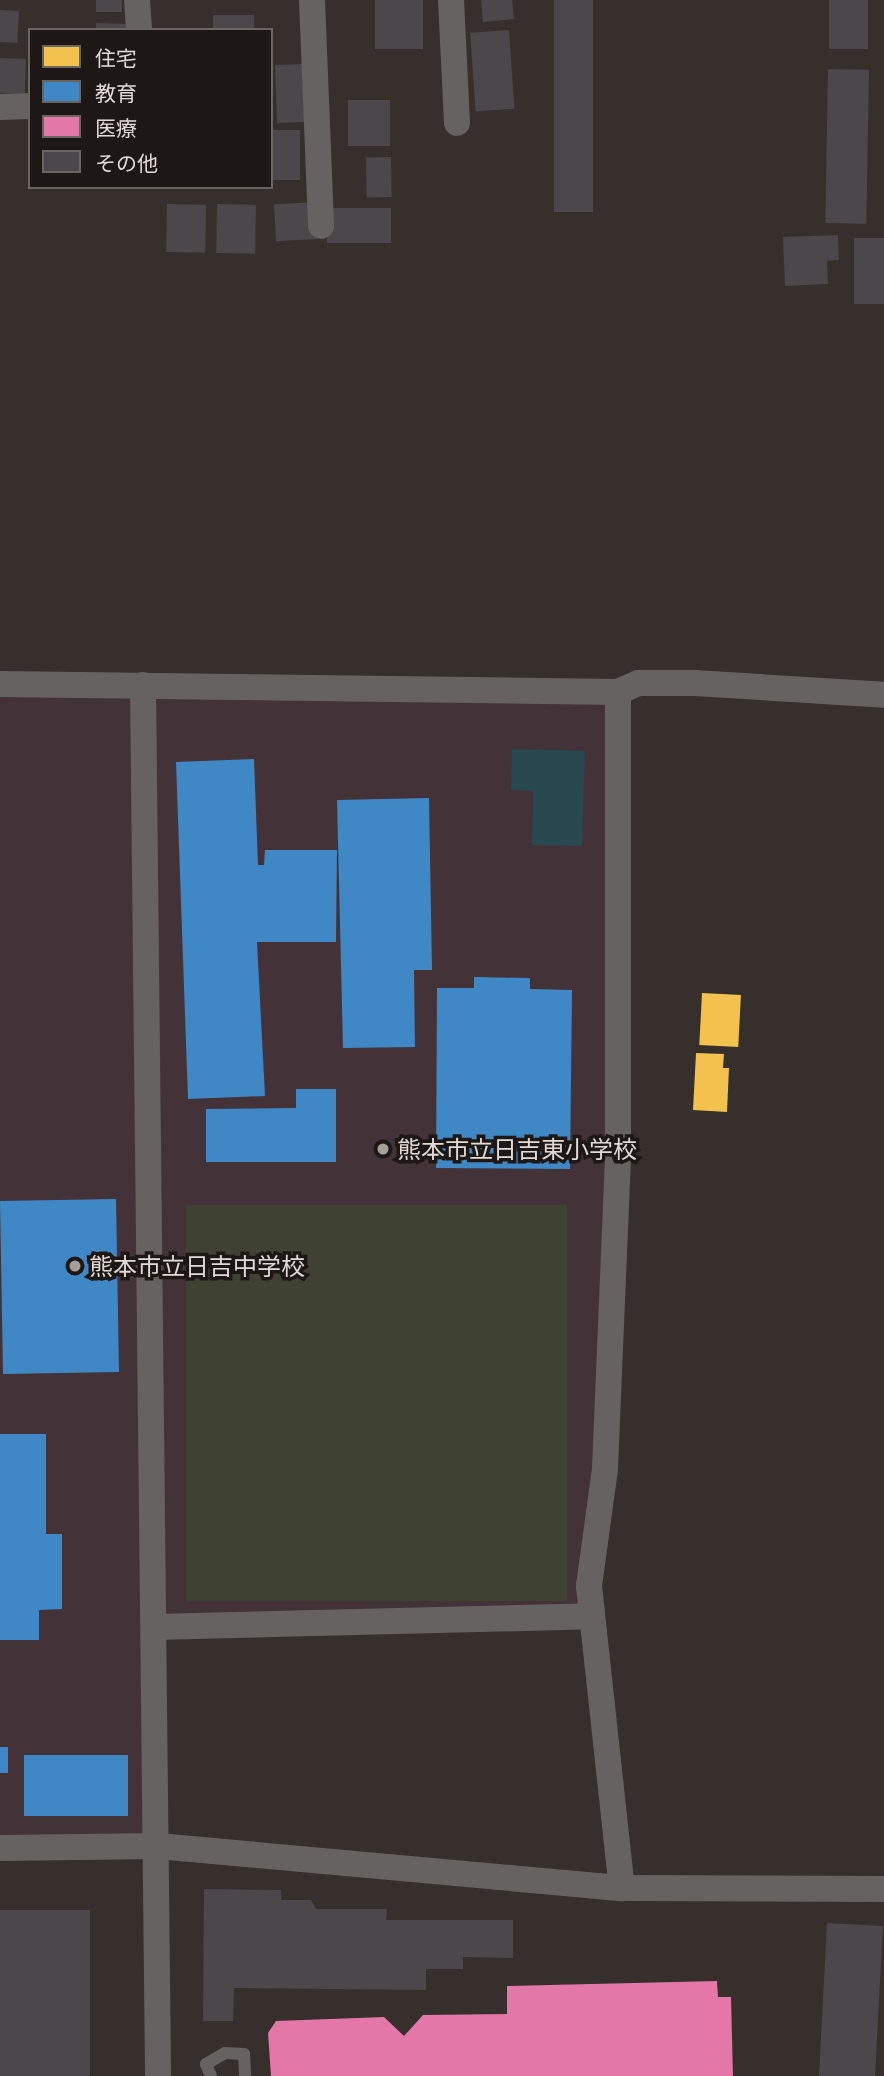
<!DOCTYPE html>
<html>
<head>
<meta charset="utf-8">
<style>
  body { margin:0 }
  #map { position:relative; width:884px; height:2076px; overflow:hidden; background:#362f2c; font-family:Manrope,"Noto Sans JP",sans-serif }
  div>[style] { position:absolute }
  [style*='--x'] { left:calc(var(--x)*1px); top:calc(var(--y)*1px); width:calc(var(--w)*1px); rotate:calc(var(--a)*1deg) }
  .education>* { inset:0; background:#443239 }
  .green>* { inset:0; background:#3f4233; transform-origin:0 0 }
  .water>* { inset:0; background:#27494f }
  .homes>* { inset:0; background:#f2c14e; transform-origin:0 0 }
  .schools>* { inset:0; background:#3f88c5; transform-origin:0 0 }
  .health>* { inset:0; background:#e377a8 }
  .building>* { inset:0; background:#4b474a; transform-origin:0 0 }
  .lane>* { height:12px; margin:-6px; padding:0 6px; transform-origin:6px; border-radius:6px; background:#666262 }
  .street>* { height:26px; margin:-13px; padding:0 13px; transform-origin:13px; border-radius:13px; background:#666262 }
  .dots>* { width:19px; height:19px; translate:-50% -50%; box-sizing:border-box; border:4px solid #1d1815; border-radius:50% }
  span { translate:-50% -50%; white-space:nowrap; text-align:center; line-height:1.15; -webkit-text-stroke:7px #1d1815; paint-order:stroke }
  .poi-label { font-size:24px; color:#e1d9d5 }
  .left { translate:0 -50%; text-align:left }
  .legend { position:absolute; left:28px; top:28px; width:245px; height:161px; box-sizing:border-box; background:#1d1815; border:2px solid #6b6562; margin:0; padding:9px 12px; list-style:none; font-size:21px; color:#e1d9d5 }
  .legend li { display:flex; align-items:center; gap:14px; height:35px }
  .legend b { width:35px; border:2px solid #6b6562 }
</style>
</head>
<body>
<div id="map">
  <div class="education">
    <div style="clip-path:polygon(0 684px,618px 692px,618px 1158px,591px 1616px,155px 1627px,158px 1846px,0 1848px)"></div>
  </div>
  <div class="green">
    <div style="left:186px;top:1205px;width:381px;height:396px"></div>
  </div>
  <div class="water">
    <div style="clip-path:polygon(512px 749px,585px 751px,582px 846px,532px 845px,533px 791px,511px 790px)"></div>
  </div>
  <div class="homes">
    <div style="left:702px;top:993px;width:39px;height:52px;rotate:3deg"></div>
    <div style="clip-path:polygon(696px 1053px,724px 1054px,723px 1068px,729px 1068px,727px 1112px,693px 1110px)"></div>
  </div>
  <div class="schools">
    <div style="clip-path:polygon(254px 759px,258px 865px,264px 865px,265px 850px,337px 850px,336px 942px,257px 942px,265px 1096px,188px 1099px,176px 762px)"></div>
    <div style="clip-path:polygon(429px 798px,432px 970px,414px 970px,415px 1047px,343px 1048px,337px 800px)"></div>
    <div style="clip-path:polygon(474px 977px,530px 978px,530px 989px,572px 990px,570px 1169px,436px 1168px,437px 988px,474px 988px)"></div>
    <div style="clip-path:polygon(296px 1089px,336px 1089px,336px 1162px,206px 1162px,206px 1109px,296px 1108px)"></div>
    <div style="left:116px;top:1199px;width:173px;height:116px;rotate:89deg"></div>
    <div style="clip-path:polygon(0 1434px,46px 1434px,46px 1534px,62px 1534px,62px 1609px,39px 1610px,39px 1640px,0 1640px)"></div>
    <div style="left:0;top:1747px;width:8px;height:26px"></div>
    <div style="left:24px;top:1755px;width:104px;height:61px"></div>
  </div>
  <div class="health">
    <div style="clip-path:polygon(717px 1981px,718px 1997px,731px 1997px,733px 2076px,271px 2076px,268px 2033px,276px 2021px,384px 2017px,404px 2036px,423px 2015px,507px 2014px,507px 1986px)"></div>
  </div>
  <div class="building">
    <div style="left:96px;top:0;width:26px;height:12px"></div>
    <div style="left:375px;top:0;width:48px;height:49px"></div>
    <div style="clip-path:polygon(481px 0,512px 0,514px 19px,483px 22px)"></div>
    <div style="left:554px;top:0;width:39px;height:212px"></div>
    <div style="left:829px;top:0;width:39px;height:49px"></div>
    <div style="left:0;top:10px;width:19px;height:32px;rotate:3deg"></div>
    <div style="left:254px;top:15px;width:15px;height:41px;rotate:90deg"></div>
    <div style="clip-path:polygon(96px 23px,130px 24px,130px 30px,96px 30px)"></div>
    <div style="left:509px;top:30px;width:79px;height:39px;rotate:86deg"></div>
    <div style="left:0;top:58px;width:26px;height:35px;rotate:2deg"></div>
    <div style="left:305px;top:64px;width:58px;height:30px;rotate:88deg"></div>
    <div style="left:828px;top:69px;width:41px;height:154px;rotate:1deg"></div>
    <div style="left:348px;top:100px;width:42px;height:46px"></div>
    <div style="left:271px;top:130px;width:29px;height:50px"></div>
    <div style="left:391px;top:157px;width:40px;height:25px;rotate:89deg"></div>
    <div style="left:316px;top:202px;width:37px;height:42px;rotate:87deg"></div>
    <div style="left:167px;top:204px;width:39px;height:48px;rotate:1deg"></div>
    <div style="left:217px;top:204px;width:39px;height:49px;rotate:1deg"></div>
    <div style="left:327px;top:208px;width:64px;height:35px"></div>
    <div style="clip-path:polygon(838px 235px,839px 260px,827px 261px,828px 284px,785px 286px,783px 237px)"></div>
    <div style="left:884px;top:238px;width:66px;height:30px;rotate:90deg"></div>
    <div style="clip-path:polygon(204px 1889px,281px 1890px,281px 1900px,311px 1900px,316px 1909px,387px 1909px,386px 1920px,513px 1920px,513px 1958px,463px 1957px,463px 1969px,426px 1969px,426px 1990px,234px 1988px,233px 2021px,203px 2021px)"></div>
    <div style="left:0;top:1910px;width:90px;height:166px"></div>
    <div style="left:827px;top:1923px;width:56px;height:153px;rotate:3deg"></div>
  </div>
  <div class="lane">
    <div style="--x:211;--y:2076;--w:13;--a:-113"></div>
    <div style="--x:206;--y:2064;--w:22;--a:-30"></div>
    <div style="--x:225;--y:2053;--w:19;--a:3"></div>
    <div style="--x:244;--y:2054;--w:22;--a:87"></div>
  </div>
  <div class="street">
    <div style="--x:137;--y:0;--w:30;--a:86"></div>
    <div style="--x:312;--y:0;--w:226;--a:87.7"></div>
    <div style="--x:451;--y:0;--w:123;--a:87.2"></div>
    <div style="--x:0;--y:107;--w:30;--a:-2"></div>
    <div style="--x:0;--y:684;--w:618;--a:0.74"></div>
    <div style="--x:618;--y:692;--w:22;--a:-24"></div>
    <div style="--x:638;--y:683;--w:57;--a:0"></div>
    <div style="--x:695;--y:683;--w:189;--a:3.6"></div>
    <div style="--x:143;--y:685;--w:1391;--a:89.38"></div>
    <div style="--x:618;--y:692;--w:466;--a:90"></div>
    <div style="--x:618;--y:1158;--w:311;--a:92.4"></div>
    <div style="--x:605;--y:1469;--w:118;--a:97.8"></div>
    <div style="--x:589;--y:1586;--w:304;--a:83.8"></div>
    <div style="--x:155;--y:1627;--w:436;--a:-1.4"></div>
    <div style="--x:0;--y:1848;--w:158;--a:-0.7"></div>
    <div style="--x:158;--y:1846;--w:466;--a:5.2"></div>
    <div style="--x:622;--y:1888;--w:262;--a:0.2"></div>
  </div>
  <div class="dots">
    <div style="left:383px;top:1149px;background:#a59e9a"></div>
    <div style="left:75px;top:1266px;background:#a59e9a"></div>
  </div>
  <div class="poi-label">
    <span class="left" style="left:397px;top:1149px">熊本市立日吉東小学校</span>
    <span class="left" style="left:89px;top:1266px">熊本市立日吉中学校</span>
  </div>
  <ul class="legend">
  <li><b style="height:19px;background:#f2c14e"></b>住宅</li>
  <li><b style="height:19px;background:#3f88c5"></b>教育</li>
  <li><b style="height:19px;background:#e377a8"></b>医療</li>
  <li><b style="height:19px;background:#4b474a"></b>その他</li>
  </ul>
</div>
</body>
</html>
